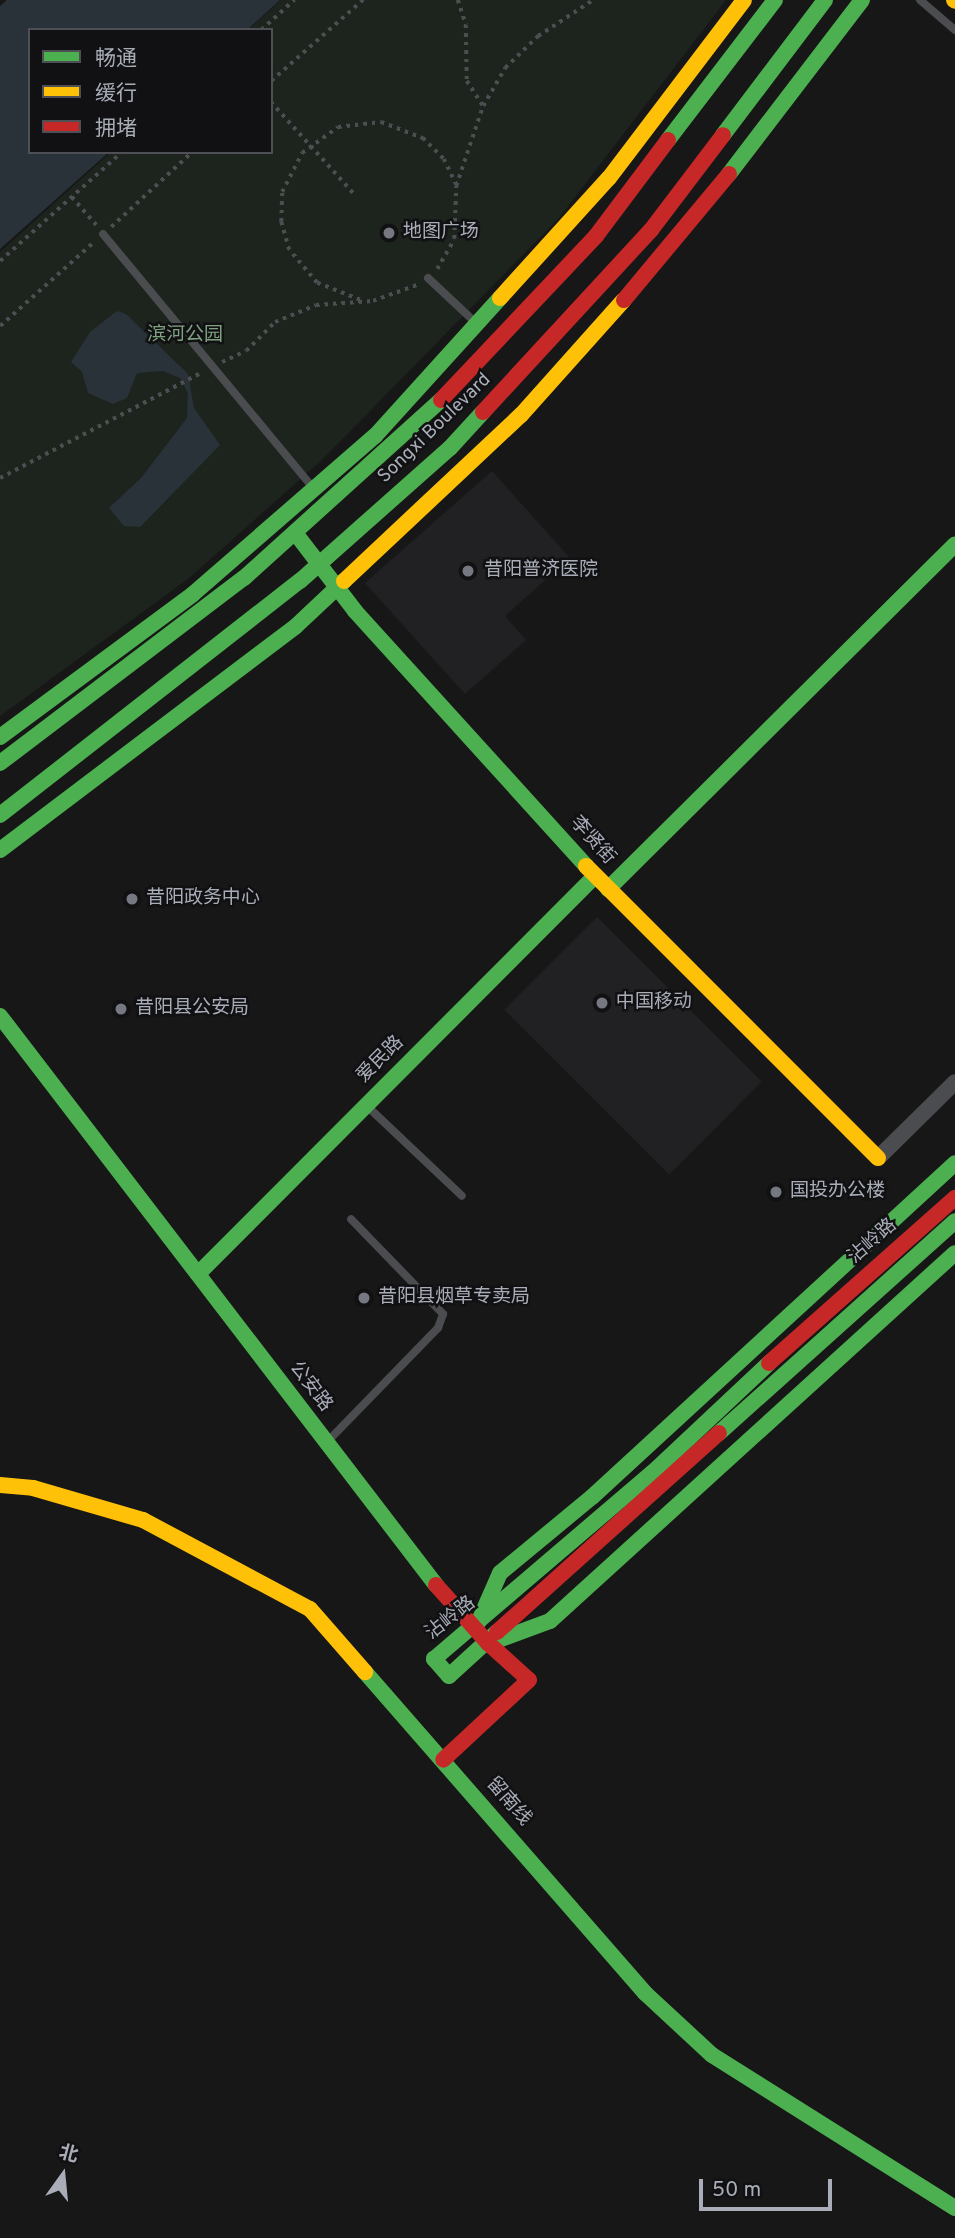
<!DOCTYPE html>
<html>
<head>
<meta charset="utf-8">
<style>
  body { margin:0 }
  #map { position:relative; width:955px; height:2238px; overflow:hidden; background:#171717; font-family:Overpass,"Noto Sans SC",sans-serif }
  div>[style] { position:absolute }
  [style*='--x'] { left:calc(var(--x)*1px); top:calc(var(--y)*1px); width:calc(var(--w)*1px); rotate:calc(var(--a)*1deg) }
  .built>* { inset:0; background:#212123; transform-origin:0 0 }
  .green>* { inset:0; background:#1d241e }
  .water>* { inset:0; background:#2a3239 }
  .path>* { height:3.5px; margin-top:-1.75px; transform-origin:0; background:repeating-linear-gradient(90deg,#4d4e52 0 3.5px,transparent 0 8.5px) }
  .lane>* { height:8px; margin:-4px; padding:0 4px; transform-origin:4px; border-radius:4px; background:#4b4c50 }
  .street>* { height:16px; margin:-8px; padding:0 8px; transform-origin:8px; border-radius:8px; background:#4b4c50 }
  .fast>* { height:16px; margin:-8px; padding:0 8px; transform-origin:8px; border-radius:8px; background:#4caf50 }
  .slow>* { height:16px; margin:-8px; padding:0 8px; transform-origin:8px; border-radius:8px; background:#ffc107 }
  .jam>* { height:16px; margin:-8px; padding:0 8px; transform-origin:8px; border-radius:8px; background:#c62828 }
  .dots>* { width:19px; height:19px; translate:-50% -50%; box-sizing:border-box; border:4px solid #111113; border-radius:50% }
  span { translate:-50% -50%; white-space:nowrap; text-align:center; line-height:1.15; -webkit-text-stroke:5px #111113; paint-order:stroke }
  .poi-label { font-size:19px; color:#a8adb8 }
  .left { translate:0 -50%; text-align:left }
  .park-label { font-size:19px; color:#7fa381 }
  .street-label { font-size:19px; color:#a8adb8 }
  .legend { position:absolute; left:28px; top:28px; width:245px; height:126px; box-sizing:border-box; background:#111113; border:2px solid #4d4f55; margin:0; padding:9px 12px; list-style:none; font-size:21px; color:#a8adb8 }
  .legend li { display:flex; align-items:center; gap:14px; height:35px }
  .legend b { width:35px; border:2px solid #4d4f55 }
  .north { position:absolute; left:28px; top:2140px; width:70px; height:70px; -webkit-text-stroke:5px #111113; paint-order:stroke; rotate:15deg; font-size:19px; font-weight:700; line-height:28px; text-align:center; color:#a8adb8 }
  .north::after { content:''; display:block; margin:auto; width:24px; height:32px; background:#a8adb8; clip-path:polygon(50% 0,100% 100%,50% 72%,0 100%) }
  .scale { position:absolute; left:699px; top:2179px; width:133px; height:32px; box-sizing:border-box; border:4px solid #a8adb8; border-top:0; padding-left:9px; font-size:21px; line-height:24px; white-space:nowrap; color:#a8adb8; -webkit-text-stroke:5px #111113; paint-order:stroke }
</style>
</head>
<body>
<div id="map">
  <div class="built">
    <div style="clip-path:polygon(492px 471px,570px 558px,505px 616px,526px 640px,465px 694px,365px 583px)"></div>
    <div style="left:597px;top:917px;width:233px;height:131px;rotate:45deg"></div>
  </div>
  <div class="green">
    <div style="clip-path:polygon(281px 0,726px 0,559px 218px,323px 459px,188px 579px,0 716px,0 252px,111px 152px,271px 152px,271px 30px,248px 30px)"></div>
  </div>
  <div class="water">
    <div style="clip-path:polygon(7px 0,280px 0,247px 30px,30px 30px,30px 152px,109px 152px,0 249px,0 6px)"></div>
    <div style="clip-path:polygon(117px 311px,126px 314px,188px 374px,194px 408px,220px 445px,140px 527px,124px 526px,109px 508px,141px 478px,187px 418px,188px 393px,180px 378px,163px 371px,137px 373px,127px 398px,113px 404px,88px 393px,82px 372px,71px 362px,90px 332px)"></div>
  </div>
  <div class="path">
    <div style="--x:458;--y:0;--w:26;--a:72"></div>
    <div style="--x:466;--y:25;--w:56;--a:89"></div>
    <div style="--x:467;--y:81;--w:30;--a:57"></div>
    <div style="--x:261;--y:30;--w:45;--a:-42.3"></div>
    <div style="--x:271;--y:81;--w:123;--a:-41.4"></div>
    <div style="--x:271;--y:102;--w:124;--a:47.9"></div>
    <div style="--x:72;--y:197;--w:37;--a:49"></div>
    <div style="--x:111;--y:227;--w:110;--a:-42.8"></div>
    <div style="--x:0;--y:261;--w:164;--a:-41.8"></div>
    <div style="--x:437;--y:269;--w:34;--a:-60"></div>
    <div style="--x:454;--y:239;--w:53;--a:-87.8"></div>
    <div style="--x:456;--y:186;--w:84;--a:-71.4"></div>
    <div style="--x:483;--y:106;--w:44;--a:-59.9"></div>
    <div style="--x:505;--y:68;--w:46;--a:-44.1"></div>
    <div style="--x:538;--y:36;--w:66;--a:-33.2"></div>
    <div style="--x:360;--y:300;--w:46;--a:-158.4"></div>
    <div style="--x:317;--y:283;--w:43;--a:-130.3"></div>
    <div style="--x:289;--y:250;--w:29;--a:-106"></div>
    <div style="--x:281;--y:222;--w:30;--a:-88"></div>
    <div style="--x:282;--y:192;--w:44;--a:-62.9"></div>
    <div style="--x:302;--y:153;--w:44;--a:-35.8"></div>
    <div style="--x:338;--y:127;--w:43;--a:-6.6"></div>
    <div style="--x:381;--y:122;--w:45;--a:20.9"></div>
    <div style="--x:423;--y:138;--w:30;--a:45"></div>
    <div style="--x:444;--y:159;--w:28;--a:64"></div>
    <div style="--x:0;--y:326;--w:127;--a:-41.8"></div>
    <div style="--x:222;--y:362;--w:26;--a:-25"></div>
    <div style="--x:246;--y:351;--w:41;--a:-45"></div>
    <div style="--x:275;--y:322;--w:44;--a:-22.5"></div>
    <div style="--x:316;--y:305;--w:57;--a:-4"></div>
    <div style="--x:373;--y:301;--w:47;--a:-20"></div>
    <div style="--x:0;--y:478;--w:229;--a:-27.6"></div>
  </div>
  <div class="lane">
    <div style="--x:920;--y:0;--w:46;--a:40.6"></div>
    <div style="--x:103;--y:234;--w:330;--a:50.4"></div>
    <div style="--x:428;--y:278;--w:66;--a:43.2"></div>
    <div style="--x:368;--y:1107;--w:129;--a:43.4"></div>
    <div style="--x:328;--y:1441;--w:158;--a:-45.8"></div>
    <div style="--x:438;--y:1328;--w:15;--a:-70"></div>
    <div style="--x:443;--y:1314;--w:132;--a:-134.1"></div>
  </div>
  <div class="street">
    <div style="--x:878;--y:1158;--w:108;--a:-44.6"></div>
  </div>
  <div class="fast">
    <div style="--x:723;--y:135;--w:169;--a:-52.9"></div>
    <div style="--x:668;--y:140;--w:176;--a:-52.6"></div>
    <div style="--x:729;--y:174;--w:219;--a:-52.6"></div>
    <div style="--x:296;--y:534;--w:97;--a:52.5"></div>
    <div style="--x:355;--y:611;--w:344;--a:47.8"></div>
    <div style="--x:0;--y:737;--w:240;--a:-36.5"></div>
    <div style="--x:193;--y:594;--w:241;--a:-41"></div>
    <div style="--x:375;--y:436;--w:186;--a:-47.8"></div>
    <div style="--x:0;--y:763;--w:306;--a:-37.2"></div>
    <div style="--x:244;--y:578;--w:266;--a:-42.1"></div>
    <div style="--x:0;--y:815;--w:380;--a:-38"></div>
    <div style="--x:300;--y:581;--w:200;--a:-41.6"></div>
    <div style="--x:450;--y:448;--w:49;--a:-47.5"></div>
    <div style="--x:0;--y:850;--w:370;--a:-37.1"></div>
    <div style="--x:295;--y:627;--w:67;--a:-43.2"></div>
    <div style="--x:608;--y:889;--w:489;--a:-44.8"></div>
    <div style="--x:0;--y:1016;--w:717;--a:52.54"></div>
    <div style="--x:198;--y:1274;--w:562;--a:-45.07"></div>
    <div style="--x:719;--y:1433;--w:317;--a:-41.9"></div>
    <div style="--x:479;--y:1621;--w:52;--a:-66.4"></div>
    <div style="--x:500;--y:1573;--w:119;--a:-39.6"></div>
    <div style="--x:592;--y:1497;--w:493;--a:-42.6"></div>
    <div style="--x:497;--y:1632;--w:65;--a:137.5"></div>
    <div style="--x:449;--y:1676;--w:23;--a:-131"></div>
    <div style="--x:434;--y:1659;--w:287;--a:-40.5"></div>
    <div style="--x:652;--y:1473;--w:161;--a:-43.2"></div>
    <div style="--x:501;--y:1639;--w:52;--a:-20.2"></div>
    <div style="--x:550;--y:1621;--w:547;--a:-42.26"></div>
    <div style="--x:365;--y:1672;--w:426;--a:48.9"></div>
    <div style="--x:645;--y:1993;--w:91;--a:42.8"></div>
    <div style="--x:712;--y:2055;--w:287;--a:32.2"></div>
  </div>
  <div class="slow">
    <div style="--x:954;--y:0;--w:1;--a:45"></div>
    <div style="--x:500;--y:298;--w:162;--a:-47.8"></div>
    <div style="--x:609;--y:178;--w:223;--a:-52.8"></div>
    <div style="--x:344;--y:581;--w:243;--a:-43.2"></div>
    <div style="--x:521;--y:415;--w:154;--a:-48.2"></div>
    <div style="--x:586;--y:866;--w:413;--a:45"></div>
    <div style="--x:0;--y:1485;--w:33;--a:5"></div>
    <div style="--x:33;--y:1488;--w:115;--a:16.2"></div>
    <div style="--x:143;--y:1520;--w:189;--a:28.1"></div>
    <div style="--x:310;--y:1609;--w:84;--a:48.9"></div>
  </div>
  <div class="jam">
    <div style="--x:624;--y:300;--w:164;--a:-50.2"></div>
    <div style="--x:441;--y:400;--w:226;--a:-46.6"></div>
    <div style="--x:596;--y:236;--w:120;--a:-53.1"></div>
    <div style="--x:483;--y:412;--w:248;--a:-47.3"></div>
    <div style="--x:651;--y:230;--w:119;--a:-52.8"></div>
    <div style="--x:769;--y:1363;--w:249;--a:-41.6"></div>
    <div style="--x:436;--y:1585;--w:78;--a:48.1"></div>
    <div style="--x:488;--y:1643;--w:55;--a:42.1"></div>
    <div style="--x:529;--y:1680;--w:117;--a:137.1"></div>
    <div style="--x:497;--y:1632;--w:298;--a:-41.9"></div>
  </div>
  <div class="dots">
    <div style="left:389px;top:233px;background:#757880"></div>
    <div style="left:468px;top:571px;background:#757880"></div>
    <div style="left:132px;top:899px;background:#757880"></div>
    <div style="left:602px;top:1003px;background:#757880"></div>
    <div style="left:121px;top:1009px;background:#757880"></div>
    <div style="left:776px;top:1192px;background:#757880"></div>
    <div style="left:364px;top:1298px;background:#757880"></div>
  </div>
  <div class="poi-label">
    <span class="left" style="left:403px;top:233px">地图广场</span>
    <span class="left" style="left:484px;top:571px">昔阳普济医院</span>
    <span class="left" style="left:146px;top:899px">昔阳政务中心</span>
    <span class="left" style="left:616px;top:1003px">中国移动</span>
    <span class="left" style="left:135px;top:1009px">昔阳县公安局</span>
    <span class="left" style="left:790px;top:1192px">国投办公楼</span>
    <span class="left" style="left:378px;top:1298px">昔阳县烟草专卖局</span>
  </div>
  <div class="park-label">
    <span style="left:185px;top:336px">滨河公园</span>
  </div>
  <div class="street-label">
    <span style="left:435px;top:429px;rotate:-44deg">Songxi Boulevard</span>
    <span style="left:592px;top:841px;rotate:48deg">李贤街</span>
    <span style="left:381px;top:1060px;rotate:-45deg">爱民路</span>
    <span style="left:873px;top:1242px;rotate:-41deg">沾岭路</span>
    <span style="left:310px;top:1387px;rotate:53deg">公安路</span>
    <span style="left:451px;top:1619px;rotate:-38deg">沾岭路</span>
    <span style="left:508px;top:1802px;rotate:49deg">留南线</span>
  </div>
  <ul class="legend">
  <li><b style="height:9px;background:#4caf50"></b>畅通</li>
  <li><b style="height:9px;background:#ffc107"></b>缓行</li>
  <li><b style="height:9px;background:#c62828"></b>拥堵</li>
  </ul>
  <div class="north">北</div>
  <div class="scale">50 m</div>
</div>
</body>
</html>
